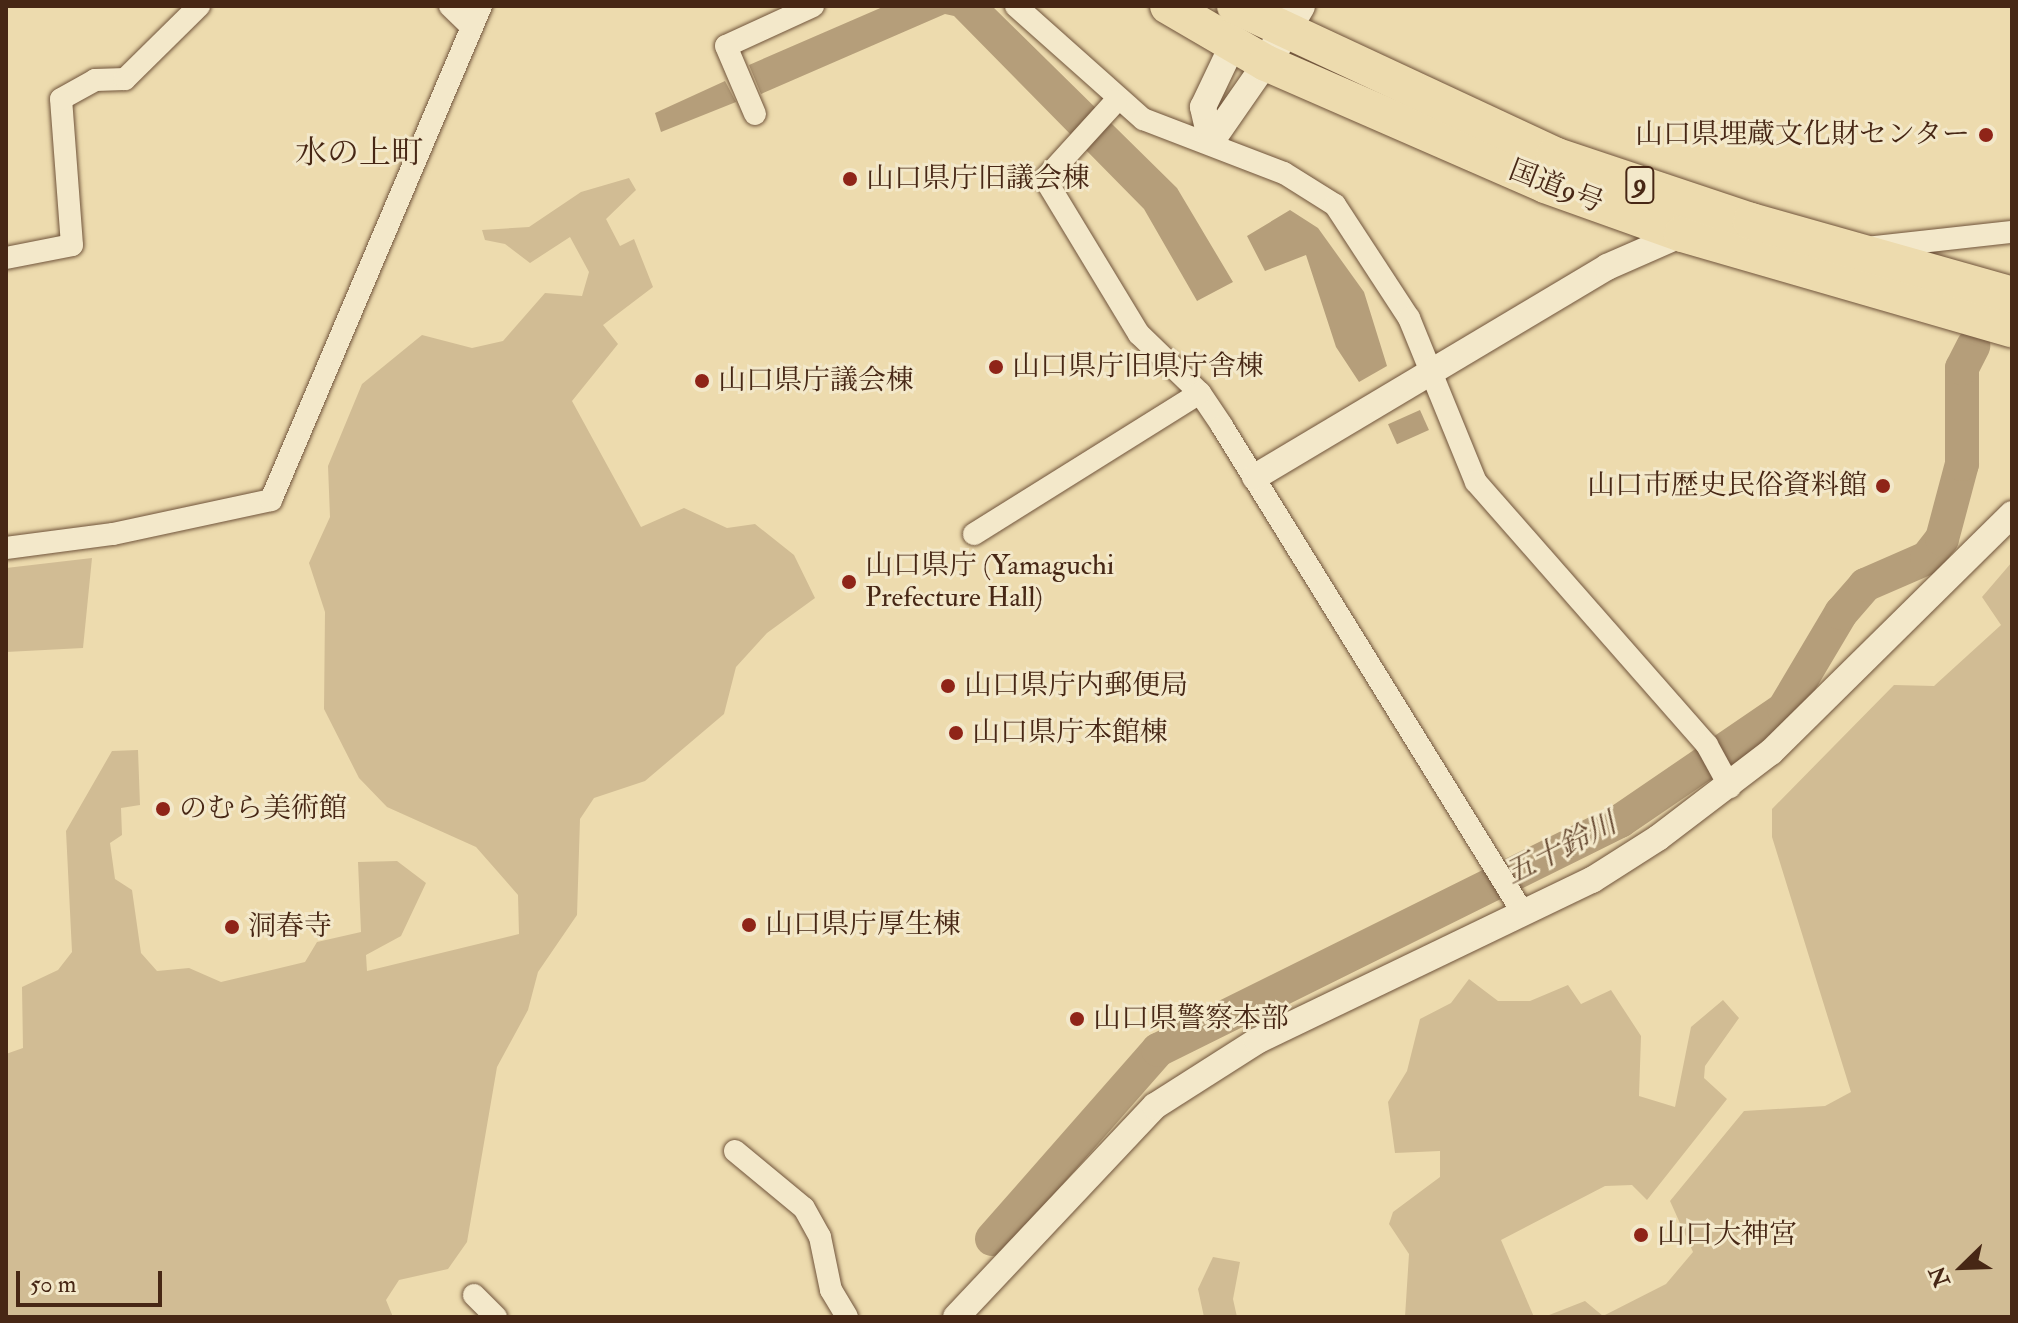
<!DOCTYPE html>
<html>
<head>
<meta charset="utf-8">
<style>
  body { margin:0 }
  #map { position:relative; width:2018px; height:1323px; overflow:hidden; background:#eddbae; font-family:"IM FELL Double Pica","Noto Serif JP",serif }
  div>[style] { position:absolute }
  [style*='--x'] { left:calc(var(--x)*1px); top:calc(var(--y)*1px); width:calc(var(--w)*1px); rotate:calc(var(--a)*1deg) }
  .green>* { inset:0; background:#d1bc94 }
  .water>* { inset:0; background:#b59e7a; transform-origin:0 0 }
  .river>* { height:34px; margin:-17px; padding:0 17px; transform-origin:17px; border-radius:17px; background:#b59e7a }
  .roads { filter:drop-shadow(0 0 2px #70543b) drop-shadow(0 0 2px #70543b) }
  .minor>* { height:22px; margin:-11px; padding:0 11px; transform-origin:11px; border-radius:11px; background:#f3e8ca }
  .tertiary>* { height:26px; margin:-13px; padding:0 13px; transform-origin:13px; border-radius:13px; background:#f3e8ca }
  .secondary>* { height:30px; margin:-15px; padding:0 15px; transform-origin:15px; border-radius:15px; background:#f3e8ca }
  .trunk>* { height:36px; margin:-18px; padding:0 18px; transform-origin:18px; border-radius:18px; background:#eddbae }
  .dots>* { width:22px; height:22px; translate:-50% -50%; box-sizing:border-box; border:4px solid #f3e8ca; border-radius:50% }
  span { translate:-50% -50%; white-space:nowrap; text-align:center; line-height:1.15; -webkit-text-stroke:6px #f3e8ca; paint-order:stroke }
  .shield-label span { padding:2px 6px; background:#f3e8ca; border:2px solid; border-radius:6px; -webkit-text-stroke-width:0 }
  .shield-label { font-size:26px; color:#472715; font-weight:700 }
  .poi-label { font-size:28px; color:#472715 }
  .right { translate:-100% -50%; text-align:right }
  .left { translate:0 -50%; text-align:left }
  .street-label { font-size:28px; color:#472715 }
  .water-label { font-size:30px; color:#684b33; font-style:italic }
  .quarter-label { font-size:32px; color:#472715 }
  .frame { position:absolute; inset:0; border:8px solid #472715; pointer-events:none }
  .north { position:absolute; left:1922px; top:1227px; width:80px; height:80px; -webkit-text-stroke:6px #f3e8ca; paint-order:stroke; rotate:247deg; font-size:22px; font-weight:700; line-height:32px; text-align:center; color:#472715 }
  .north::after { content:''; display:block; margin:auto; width:28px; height:36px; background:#472715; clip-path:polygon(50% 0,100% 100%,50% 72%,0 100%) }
  .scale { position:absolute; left:16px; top:1271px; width:146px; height:36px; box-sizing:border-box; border:4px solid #472715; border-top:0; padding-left:10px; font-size:24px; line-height:28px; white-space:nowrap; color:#472715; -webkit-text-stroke:6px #f3e8ca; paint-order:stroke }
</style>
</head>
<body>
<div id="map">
  <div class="green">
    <div style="clip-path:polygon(629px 178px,636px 190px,606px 219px,620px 246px,634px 239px,653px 287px,603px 325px,618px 344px,572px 401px,641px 527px,684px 508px,727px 528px,755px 524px,794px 555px,815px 598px,767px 633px,736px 667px,724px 714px,645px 781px,594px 798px,580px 819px,577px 915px,538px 972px,528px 1010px,497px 1067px,467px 1242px,448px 1269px,399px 1280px,386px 1300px,393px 1317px,6px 1317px,6px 1054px,23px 1048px,22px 987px,58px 970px,72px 952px,66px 831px,112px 751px,138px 750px,140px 805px,121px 808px,122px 835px,110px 843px,115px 879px,132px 890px,141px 953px,157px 971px,189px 968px,221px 982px,305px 962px,317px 942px,361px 932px,358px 862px,397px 861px,426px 883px,401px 936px,366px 955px,367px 971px,519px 934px,518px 895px,476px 847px,387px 807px,359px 778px,324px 709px,325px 612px,309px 563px,330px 517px,328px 466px,362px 384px,422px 335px,472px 348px,503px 341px,545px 293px,582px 296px,589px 272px,570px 237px,530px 263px,505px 244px,485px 240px,482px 230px,529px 227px,581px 192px)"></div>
    <div style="clip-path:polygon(92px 558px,83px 648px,6px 652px,6px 568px)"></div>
    <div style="clip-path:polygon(2012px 562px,2012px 1317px,1544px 1317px,1585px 1301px,1603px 1316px,1666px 1284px,1693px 1252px,1670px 1201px,1744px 1111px,1825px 1106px,1851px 1092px,1772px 837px,1772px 809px,1894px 685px,1934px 686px,2001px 625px,1982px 597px)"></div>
    <div style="clip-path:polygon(1469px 979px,1498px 1001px,1530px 1001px,1568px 985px,1581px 1004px,1611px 990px,1641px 1036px,1639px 1096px,1675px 1107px,1691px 1027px,1723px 1000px,1739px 1018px,1705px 1066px,1704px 1078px,1727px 1099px,1647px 1200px,1632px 1185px,1605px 1186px,1501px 1240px,1534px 1317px,1405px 1317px,1409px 1254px,1389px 1224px,1393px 1212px,1440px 1177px,1440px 1151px,1395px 1153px,1388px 1102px,1407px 1071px,1420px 1019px,1451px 1003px)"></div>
    <div style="clip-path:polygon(1213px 1257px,1240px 1262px,1233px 1299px,1237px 1317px,1204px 1317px,1198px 1289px)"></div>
  </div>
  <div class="water">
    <div style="clip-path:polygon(885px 6px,992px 6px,1177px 188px,1233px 282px,1197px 301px,1144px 209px,954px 16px,945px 14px,761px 94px,749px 65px)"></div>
    <div style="clip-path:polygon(725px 81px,736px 102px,661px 132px,655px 113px)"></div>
    <div style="clip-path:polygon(1290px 210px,1318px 228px,1364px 292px,1387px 366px,1359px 382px,1336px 347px,1306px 255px,1265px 271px,1247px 236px)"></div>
    <div style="left:1420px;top:410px;width:22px;height:35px;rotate:66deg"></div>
  </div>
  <div class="river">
    <div style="--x:992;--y:1239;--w:252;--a:-48.7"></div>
    <div style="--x:1158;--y:1050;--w:516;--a:-26.37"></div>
    <div style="--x:1620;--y:821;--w:199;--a:-34.3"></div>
    <div style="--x:1784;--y:709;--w:112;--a:-59.3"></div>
    <div style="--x:1841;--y:613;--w:37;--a:-49"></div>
    <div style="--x:1865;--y:585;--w:68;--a:-23.5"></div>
    <div style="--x:1927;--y:558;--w:24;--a:-52"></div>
    <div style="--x:1942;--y:539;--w:78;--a:-75.1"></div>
    <div style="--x:1962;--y:464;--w:96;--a:-90"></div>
    <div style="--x:1962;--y:368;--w:25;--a:-63"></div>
  </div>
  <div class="roads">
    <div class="minor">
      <div style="--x:450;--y:6;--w:30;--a:44"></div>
      <div style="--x:1016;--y:6;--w:170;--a:41.7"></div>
      <div style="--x:1143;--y:119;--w:151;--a:21"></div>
      <div style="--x:1284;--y:173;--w:60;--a:32.1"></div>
      <div style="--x:1335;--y:205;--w:135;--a:56.8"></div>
      <div style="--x:1409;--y:318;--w:177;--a:67.8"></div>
      <div style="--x:1476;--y:482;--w:350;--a:48.7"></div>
      <div style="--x:1707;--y:745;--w:48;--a:61.3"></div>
      <div style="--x:1116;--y:101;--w:105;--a:132.3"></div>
      <div style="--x:1045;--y:179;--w:181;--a:58.8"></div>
      <div style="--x:1139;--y:334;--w:85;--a:44"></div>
      <div style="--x:1200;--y:393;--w:40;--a:56"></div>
      <div style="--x:1222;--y:426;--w:573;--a:58.28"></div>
      <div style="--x:755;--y:114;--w:74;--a:-113.1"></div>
      <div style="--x:726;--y:46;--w:96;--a:-24.7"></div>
      <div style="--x:1866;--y:248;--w:147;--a:-6.3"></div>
      <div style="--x:6;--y:258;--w:67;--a:-11.1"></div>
      <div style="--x:72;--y:245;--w:146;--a:-94.3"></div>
      <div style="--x:61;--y:99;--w:39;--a:-29"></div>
      <div style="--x:95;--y:80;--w:30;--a:-2"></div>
      <div style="--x:125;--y:79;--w:104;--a:-44.6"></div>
      <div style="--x:974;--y:534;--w:266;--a:-32"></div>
      <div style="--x:6;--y:548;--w:108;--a:-7.5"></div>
      <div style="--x:113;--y:534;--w:162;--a:-12.1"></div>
      <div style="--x:271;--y:500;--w:537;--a:-66.97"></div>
      <div style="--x:735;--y:1151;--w:89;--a:39.6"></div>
      <div style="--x:804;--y:1208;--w:33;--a:61"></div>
      <div style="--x:820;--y:1237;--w:54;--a:78.3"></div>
      <div style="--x:831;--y:1290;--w:31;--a:59"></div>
      <div style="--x:474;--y:1295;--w:31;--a:45"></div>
    </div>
    <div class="tertiary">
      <div style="--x:1211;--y:142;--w:36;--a:-103"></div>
      <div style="--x:1203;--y:107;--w:70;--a:-64.5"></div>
      <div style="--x:1211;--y:142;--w:96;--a:-55.2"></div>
      <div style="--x:1255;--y:477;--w:410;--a:-30.8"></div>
      <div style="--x:1607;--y:267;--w:82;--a:-23.7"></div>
      <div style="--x:956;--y:1317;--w:290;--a:-46.7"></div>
      <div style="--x:1155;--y:1106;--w:121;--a:-32.5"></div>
      <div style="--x:1257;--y:1041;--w:372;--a:-25.7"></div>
      <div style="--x:1592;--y:880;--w:78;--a:-32.5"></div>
      <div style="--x:1658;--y:838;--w:142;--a:-37.3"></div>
      <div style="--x:1771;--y:752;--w:339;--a:-44.6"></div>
    </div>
    <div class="secondary">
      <div style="--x:1266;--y:63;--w:66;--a:-59.2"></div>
    </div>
    <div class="trunk">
      <div style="--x:1168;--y:6;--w:113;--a:30.2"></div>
      <div style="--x:1266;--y:63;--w:305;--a:23.6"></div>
      <div style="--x:1545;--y:185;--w:145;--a:19.7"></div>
      <div style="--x:1682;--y:234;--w:343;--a:16.1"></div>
      <div style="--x:1235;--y:6;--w:352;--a:25"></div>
      <div style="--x:1554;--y:155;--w:208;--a:18.5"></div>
      <div style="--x:1751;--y:221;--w:271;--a:15.8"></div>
    </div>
  </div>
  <div class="dots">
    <div style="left:1986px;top:135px;background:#8f2418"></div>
    <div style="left:850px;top:179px;background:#8f2418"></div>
    <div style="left:996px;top:367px;background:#8f2418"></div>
    <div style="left:702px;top:381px;background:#8f2418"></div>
    <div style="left:1883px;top:486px;background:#8f2418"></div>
    <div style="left:849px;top:582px;background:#8f2418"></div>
    <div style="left:948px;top:686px;background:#8f2418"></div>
    <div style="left:956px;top:733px;background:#8f2418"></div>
    <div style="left:163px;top:809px;background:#8f2418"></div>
    <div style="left:749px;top:925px;background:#8f2418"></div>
    <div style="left:232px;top:927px;background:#8f2418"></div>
    <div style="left:1077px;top:1019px;background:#8f2418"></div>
    <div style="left:1641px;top:1235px;background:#8f2418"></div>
  </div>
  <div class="shield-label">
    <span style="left:1640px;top:185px">9</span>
  </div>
  <div class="poi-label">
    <span class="right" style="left:1970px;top:135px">山口県埋蔵文化財センター</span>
    <span class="left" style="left:866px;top:179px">山口県庁旧議会棟</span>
    <span class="left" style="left:1012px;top:367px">山口県庁旧県庁舎棟</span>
    <span class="left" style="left:718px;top:381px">山口県庁議会棟</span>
    <span class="right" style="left:1867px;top:486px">山口市歴史民俗資料館</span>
    <span class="left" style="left:865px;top:582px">山口県庁 (Yamaguchi<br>Prefecture Hall)</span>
    <span class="left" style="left:964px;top:686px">山口県庁内郵便局</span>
    <span class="left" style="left:972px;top:733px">山口県庁本館棟</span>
    <span class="left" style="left:179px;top:809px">のむら美術館</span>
    <span class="left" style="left:765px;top:925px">山口県庁厚生棟</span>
    <span class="left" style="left:248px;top:927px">洞春寺</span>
    <span class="left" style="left:1093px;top:1019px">山口県警察本部</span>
    <span class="left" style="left:1657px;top:1235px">山口大神宮</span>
  </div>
  <div class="street-label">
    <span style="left:1556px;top:187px;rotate:21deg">国道9号</span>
  </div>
  <div class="water-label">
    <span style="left:1561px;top:849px;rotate:-27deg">五十鈴川</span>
  </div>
  <div class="quarter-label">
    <span style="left:359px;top:153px">水の上町</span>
  </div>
  <div class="frame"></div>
  <div class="north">N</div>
  <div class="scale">50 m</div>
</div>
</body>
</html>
